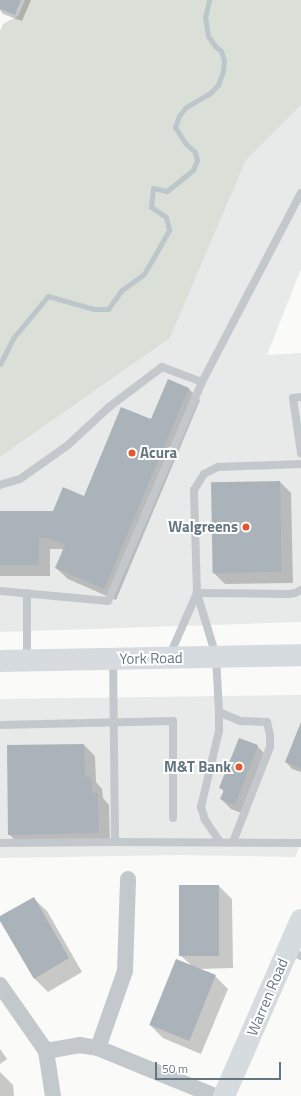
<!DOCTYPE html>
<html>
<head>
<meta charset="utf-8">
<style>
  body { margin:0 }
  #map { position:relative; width:301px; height:1096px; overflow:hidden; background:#fafaf8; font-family:"Titillium Web",sans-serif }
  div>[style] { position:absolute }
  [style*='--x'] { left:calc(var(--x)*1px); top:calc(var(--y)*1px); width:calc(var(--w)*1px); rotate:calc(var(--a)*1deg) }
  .built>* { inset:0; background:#e8e9e9 }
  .green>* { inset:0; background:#dadfd7 }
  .shadow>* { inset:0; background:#0003 }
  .stream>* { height:5px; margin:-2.5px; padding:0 2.5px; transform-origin:2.5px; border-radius:2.5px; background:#bbc7cb }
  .building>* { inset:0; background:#aab3b9; transform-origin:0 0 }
  .lane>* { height:8px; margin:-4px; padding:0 4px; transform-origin:4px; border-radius:4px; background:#c3c8cc }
  .street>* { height:16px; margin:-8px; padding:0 8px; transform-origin:8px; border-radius:8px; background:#c3c8cc }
  .secondary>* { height:22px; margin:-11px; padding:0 11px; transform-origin:11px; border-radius:11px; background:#d6dbdf }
  .primary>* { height:22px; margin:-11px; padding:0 11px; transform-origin:11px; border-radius:11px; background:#d6dbdf }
  .dots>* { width:11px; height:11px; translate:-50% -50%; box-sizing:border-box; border:2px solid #fff; border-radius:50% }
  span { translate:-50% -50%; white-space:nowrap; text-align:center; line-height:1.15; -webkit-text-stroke:4px #fff; paint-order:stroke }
  .poi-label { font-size:15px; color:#657683; font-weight:700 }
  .left { translate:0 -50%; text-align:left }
  .right { translate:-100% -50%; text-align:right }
  .street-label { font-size:15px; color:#657683 }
  .scale { position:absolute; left:155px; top:1062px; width:126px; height:18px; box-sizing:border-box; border:2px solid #657683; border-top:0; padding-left:5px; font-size:12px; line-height:14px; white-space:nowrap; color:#657683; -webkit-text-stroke:3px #fff; paint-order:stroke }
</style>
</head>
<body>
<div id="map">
  <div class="built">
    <div style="clip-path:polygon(301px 105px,301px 269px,267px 355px,301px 353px,301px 622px,0 632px,0 457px,170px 338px,246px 160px)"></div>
    <div style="clip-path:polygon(301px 695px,301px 842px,295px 857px,178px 855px,0 858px,0 699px)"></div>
  </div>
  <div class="green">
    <div style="clip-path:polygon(25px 0,301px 0,301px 105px,246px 160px,170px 338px,0 457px,0 31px,3px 24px,18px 16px)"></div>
  </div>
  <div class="shadow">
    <div style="clip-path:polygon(0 0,31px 0,22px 21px,3px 14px,0 10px)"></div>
    <div style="clip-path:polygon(168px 380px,189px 389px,200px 400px,116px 600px,68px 579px,56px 568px,64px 550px,61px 549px,50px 549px,50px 576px,0 576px,0 512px,54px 512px,84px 497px,151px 421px)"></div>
    <div style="clip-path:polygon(280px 482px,291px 493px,293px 583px,225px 584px,214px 573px)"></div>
    <div style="clip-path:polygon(301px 724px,301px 772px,292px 769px,286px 762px)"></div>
    <div style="clip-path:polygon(84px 745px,95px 756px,96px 782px,102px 789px,103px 798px,109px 805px,110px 844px,20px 846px,9px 834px,8px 746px)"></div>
    <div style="clip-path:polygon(257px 746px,267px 756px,244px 814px,231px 809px,221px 799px,224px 792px,221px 788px)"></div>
    <div style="clip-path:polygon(219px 886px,232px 899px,233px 968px,199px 969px,215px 976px,228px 989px,201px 1054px,163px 1038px,150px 1025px,191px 965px,181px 956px)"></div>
    <div style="clip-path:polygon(33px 898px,47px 911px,82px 972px,48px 992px,34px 978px,0 919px)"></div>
    <div style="clip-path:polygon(0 1049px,7px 1059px,0 1064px)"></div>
    <div style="clip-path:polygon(0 1072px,13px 1085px,14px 1096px,0 1096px)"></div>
  </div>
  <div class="stream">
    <div style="--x:0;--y:364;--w:30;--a:-63"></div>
    <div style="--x:14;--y:337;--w:53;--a:-50.3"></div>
    <div style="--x:48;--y:296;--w:48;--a:15.8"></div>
    <div style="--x:94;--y:309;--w:14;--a:0"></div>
    <div style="--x:108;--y:309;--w:24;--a:-54"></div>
    <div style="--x:122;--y:290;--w:27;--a:-36"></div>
    <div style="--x:144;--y:274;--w:30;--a:-60"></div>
    <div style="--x:159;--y:248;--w:21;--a:-61"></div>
    <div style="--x:169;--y:230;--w:13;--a:-103"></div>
    <div style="--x:166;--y:217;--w:18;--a:-146"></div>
    <div style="--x:151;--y:207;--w:19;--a:-84"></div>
    <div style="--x:153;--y:188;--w:14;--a:12"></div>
    <div style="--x:167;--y:191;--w:33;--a:-39"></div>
    <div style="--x:193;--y:170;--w:11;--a:-68"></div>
    <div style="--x:197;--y:160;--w:8;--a:-104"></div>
    <div style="--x:195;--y:152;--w:12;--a:-138"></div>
    <div style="--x:186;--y:144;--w:20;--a:-123"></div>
    <div style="--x:175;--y:127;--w:12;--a:-70"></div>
    <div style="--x:179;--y:116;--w:11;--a:-52"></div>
    <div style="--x:186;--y:107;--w:28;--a:-30"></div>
    <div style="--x:210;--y:93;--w:11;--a:-45"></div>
    <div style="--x:218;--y:85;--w:15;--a:-70"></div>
    <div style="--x:223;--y:71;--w:11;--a:-85"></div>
    <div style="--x:224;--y:60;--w:9;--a:-108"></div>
    <div style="--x:221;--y:51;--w:8;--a:-140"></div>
    <div style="--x:215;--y:46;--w:12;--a:-125"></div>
    <div style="--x:208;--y:36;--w:18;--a:-99"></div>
    <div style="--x:205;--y:18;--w:18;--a:-77"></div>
  </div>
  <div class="building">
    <div style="clip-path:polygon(0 0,21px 0,15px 15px,0 9px)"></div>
    <div style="clip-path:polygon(168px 379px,189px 388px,104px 589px,55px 568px,65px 545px,49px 538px,39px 538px,39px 565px,0 565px,0 511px,53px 511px,63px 487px,84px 496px,121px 407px,151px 419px)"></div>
    <div style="left:280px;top:481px;width:91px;height:69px;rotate:89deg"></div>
    <div style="clip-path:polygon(301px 722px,301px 769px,285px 762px)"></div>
    <div style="clip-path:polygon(239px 738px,258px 745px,235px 805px,220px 799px,224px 790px,219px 788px)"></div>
    <div style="clip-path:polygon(84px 744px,85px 777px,91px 777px,92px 793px,98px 793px,99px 833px,8px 835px,7px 745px)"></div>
    <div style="left:179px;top:885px;width:40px;height:71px"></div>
    <div style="clip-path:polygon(34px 897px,69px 958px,34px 979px,0 921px,0 916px)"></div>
    <div style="left:176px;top:959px;width:43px;height:71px;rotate:22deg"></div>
  </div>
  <div class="lane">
    <div style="--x:202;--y:382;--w:213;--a:-62.4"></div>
    <div style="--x:301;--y:397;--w:8;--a:173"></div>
    <div style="--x:293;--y:398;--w:56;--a:81.7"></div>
    <div style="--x:0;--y:485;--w:21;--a:-17"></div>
    <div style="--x:20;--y:479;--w:59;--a:-35.3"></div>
    <div style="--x:68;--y:445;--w:56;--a:-42.8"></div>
    <div style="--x:109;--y:407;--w:66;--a:-37"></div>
    <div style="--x:162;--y:367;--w:43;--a:20.6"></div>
    <div style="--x:202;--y:382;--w:238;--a:113.2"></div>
    <div style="--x:108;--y:601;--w:108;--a:-174.7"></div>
    <div style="--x:27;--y:593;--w:66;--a:90"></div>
    <div style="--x:197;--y:593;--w:91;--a:0.6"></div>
    <div style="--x:288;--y:594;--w:7;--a:-8"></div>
    <div style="--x:295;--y:593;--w:7;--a:-27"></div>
    <div style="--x:169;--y:657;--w:70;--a:-66.4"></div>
    <div style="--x:219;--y:712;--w:23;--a:23"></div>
    <div style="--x:240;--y:721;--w:27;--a:2"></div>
    <div style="--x:267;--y:722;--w:13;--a:77"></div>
    <div style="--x:270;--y:735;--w:12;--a:90"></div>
    <div style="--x:270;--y:747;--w:102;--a:111.3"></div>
    <div style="--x:0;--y:725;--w:173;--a:-1.3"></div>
    <div style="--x:173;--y:721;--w:97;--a:90"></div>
    <div style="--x:115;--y:842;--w:186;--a:0.3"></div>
    <div style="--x:220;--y:842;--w:27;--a:-124"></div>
    <div style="--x:205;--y:820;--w:14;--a:-107"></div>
    <div style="--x:201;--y:807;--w:78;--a:-76.7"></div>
    <div style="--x:219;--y:731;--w:19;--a:-90"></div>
    <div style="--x:219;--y:712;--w:56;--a:-93.1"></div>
    <div style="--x:216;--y:656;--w:66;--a:-106.8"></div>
    <div style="--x:197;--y:593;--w:103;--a:-91.7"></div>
    <div style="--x:194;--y:490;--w:19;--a:-58"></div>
    <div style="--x:204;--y:474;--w:16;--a:-27"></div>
    <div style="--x:218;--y:467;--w:83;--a:-2.1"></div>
    <div style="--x:0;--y:843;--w:115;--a:-0.5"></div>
    <div style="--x:115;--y:842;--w:182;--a:-90.6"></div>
    <div style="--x:288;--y:950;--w:14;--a:25"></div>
  </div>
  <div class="street">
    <div style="--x:0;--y:985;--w:80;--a:55.1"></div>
    <div style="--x:46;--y:1051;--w:46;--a:81.2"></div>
    <div style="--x:98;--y:1048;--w:82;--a:-70.7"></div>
    <div style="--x:125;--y:971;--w:92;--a:-88.1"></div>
    <div style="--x:46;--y:1051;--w:34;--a:-10"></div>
    <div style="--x:79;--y:1045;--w:19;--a:9"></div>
    <div style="--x:98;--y:1048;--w:126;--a:22.3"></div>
  </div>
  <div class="secondary">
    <div style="--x:224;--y:1096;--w:192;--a:-66.4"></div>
  </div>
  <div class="primary">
    <div style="--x:0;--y:661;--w:301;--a:-1.1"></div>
  </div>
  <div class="dots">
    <div style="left:132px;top:453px;background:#e4572e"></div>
    <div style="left:246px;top:527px;background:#e4572e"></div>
    <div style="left:239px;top:767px;background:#e4572e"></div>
  </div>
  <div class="poi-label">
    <span class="left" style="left:140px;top:453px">Acura</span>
    <span class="right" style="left:238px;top:527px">Walgreens</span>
    <span class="right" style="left:231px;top:767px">M&amp;T Bank</span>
  </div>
  <div class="street-label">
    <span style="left:151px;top:658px;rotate:-1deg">York Road</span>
    <span style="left:267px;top:997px;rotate:-67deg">Warren Road</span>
  </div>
  <div class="scale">50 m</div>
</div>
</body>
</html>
